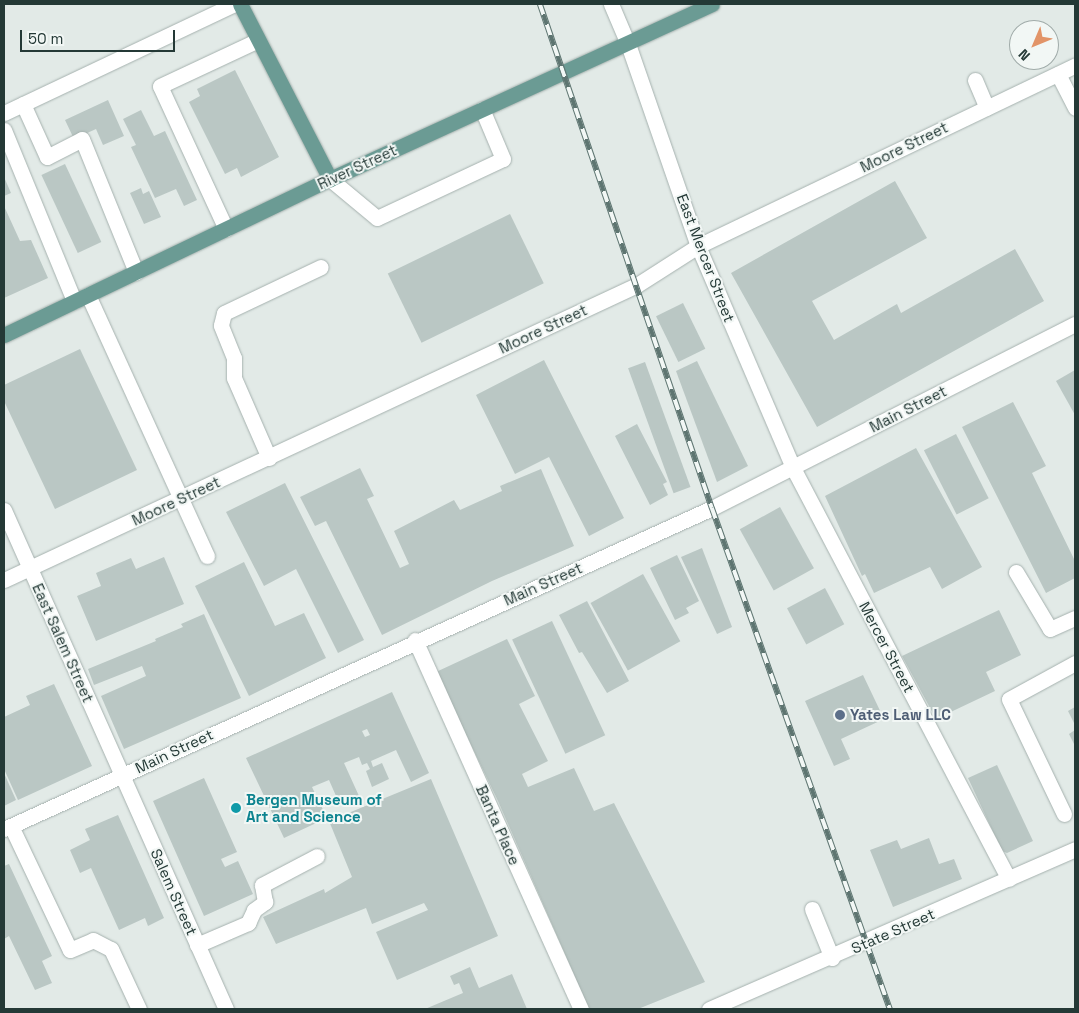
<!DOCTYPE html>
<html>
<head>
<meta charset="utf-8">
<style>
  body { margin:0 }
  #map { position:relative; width:1079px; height:1013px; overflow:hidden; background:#e2eae7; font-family:"Space Grotesk",sans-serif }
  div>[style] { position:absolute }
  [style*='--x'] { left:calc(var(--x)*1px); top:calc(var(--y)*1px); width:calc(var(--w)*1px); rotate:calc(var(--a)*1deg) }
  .building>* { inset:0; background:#bac7c4; transform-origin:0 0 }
  .roads { filter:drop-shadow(0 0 1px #a5b1ae) drop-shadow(0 0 1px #a5b1ae) }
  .minor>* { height:15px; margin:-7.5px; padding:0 7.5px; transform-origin:7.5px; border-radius:7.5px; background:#fff }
  .major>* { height:15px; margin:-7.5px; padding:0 7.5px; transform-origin:7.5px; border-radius:7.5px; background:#6b9b94 }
  .rail>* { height:5.5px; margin-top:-2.75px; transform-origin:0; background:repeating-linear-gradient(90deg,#f2f7f5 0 11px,#5e7571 0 22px); box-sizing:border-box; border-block:1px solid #5e7571 }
  .dots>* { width:14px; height:14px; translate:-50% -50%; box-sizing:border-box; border:2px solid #f2f7f5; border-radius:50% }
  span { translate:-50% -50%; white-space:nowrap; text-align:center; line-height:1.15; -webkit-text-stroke:4px #f2f7f5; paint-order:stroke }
  .street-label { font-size:15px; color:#243936 }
  .service-label { font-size:15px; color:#4e5e75; font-weight:700 }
  .left { translate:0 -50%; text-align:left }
  .culture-label { font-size:15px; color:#0d838f; font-weight:700 }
  .frame { position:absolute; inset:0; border:5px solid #243936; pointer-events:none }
  .north { position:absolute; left:1009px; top:20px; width:50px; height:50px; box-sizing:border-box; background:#f2f7f5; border:1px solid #a0aba9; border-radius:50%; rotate:225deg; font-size:14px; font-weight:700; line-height:20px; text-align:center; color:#243936 }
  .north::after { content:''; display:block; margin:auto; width:18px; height:22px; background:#e29468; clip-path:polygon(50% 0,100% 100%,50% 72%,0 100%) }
  .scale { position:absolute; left:20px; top:30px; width:155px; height:22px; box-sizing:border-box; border:2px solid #243936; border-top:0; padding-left:6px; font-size:15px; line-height:18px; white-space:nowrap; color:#243936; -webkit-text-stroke:4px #f2f7f5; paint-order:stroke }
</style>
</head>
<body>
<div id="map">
  <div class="building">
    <div style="clip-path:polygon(235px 70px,279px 157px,241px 177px,237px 168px,225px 174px,189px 102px,200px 96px,197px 89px)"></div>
    <div style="clip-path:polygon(108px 100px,124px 136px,103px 145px,96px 129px,74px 139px,65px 120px)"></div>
    <div style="clip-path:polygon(141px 110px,154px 136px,165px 131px,197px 200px,184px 206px,176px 189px,155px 198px,131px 147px,136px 145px,123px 119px)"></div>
    <div style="left:65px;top:164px;width:86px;height:26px;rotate:65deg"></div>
    <div style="clip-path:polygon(4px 177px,11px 193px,4px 196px)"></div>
    <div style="clip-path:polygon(895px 181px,927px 238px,812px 301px,834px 340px,897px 304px,901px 313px,1015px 249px,1044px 301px,817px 427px,731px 273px)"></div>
    <div style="clip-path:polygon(141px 188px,143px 194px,149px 191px,161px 217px,144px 224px,130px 193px)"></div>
    <div style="clip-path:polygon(4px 206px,20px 241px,31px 240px,48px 278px,4px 298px)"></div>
    <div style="left:510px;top:214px;width:77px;height:136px;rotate:64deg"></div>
    <div style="left:683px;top:303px;width:51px;height:30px;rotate:64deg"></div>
    <div style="clip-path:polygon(80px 349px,137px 470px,55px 509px,4px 401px,4px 385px)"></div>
    <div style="clip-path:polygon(544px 360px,624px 518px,589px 536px,549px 457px,515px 474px,476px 395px)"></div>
    <div style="clip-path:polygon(697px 361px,748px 466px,717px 482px,676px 371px)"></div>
    <div style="left:645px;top:362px;width:133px;height:18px;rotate:70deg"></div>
    <div style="clip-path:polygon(1075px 370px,1075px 415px,1056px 381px)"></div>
    <div style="clip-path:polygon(1013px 402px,1046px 466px,1032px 473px,1075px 561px,1075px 578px,1046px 593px,962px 427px)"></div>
    <div style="clip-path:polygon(637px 424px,667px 482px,663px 484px,668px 495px,650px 505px,615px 436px)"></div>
    <div style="left:956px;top:434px;width:72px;height:36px;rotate:63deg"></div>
    <div style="clip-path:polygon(916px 448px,982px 567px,942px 589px,930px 567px,874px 593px,865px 574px,862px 576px,825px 496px)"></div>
    <div style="clip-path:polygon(360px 468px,374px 496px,367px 499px,400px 568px,409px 564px,394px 531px,454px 500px,460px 510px,502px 491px,500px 486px,541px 469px,574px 546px,492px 581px,382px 635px,326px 521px,315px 526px,300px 497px)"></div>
    <div style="clip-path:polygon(285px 483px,364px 640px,338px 653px,296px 569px,264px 586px,226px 512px)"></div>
    <div style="left:780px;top:507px;width:70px;height:46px;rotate:61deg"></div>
    <div style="clip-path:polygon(702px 548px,732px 627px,717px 634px,681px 557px)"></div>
    <div style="clip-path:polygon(677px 555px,699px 601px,686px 608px,689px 613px,675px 620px,650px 568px)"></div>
    <div style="clip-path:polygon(164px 557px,184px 604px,96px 641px,77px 596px,101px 586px,96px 573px,131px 558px,136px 569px)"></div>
    <div style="clip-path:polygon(244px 562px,275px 626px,304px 613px,326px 658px,249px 696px,195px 586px)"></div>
    <div style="left:643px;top:574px;width:77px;height:60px;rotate:61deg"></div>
    <div style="left:825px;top:588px;width:41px;height:43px;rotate:62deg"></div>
    <div style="clip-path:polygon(587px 601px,629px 681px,607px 693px,582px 652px,579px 653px,559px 615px)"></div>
    <div style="clip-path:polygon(999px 610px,1021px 655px,986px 672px,995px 691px,936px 719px,902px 656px)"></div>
    <div style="clip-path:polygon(204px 614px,241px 698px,124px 749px,101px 696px,146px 676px,142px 666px,94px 685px,88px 669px,156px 641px,155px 639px,183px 627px,181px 624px)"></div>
    <div style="left:552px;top:621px;width:126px;height:44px;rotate:65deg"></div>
    <div style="clip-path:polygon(507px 639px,535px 696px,519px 704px,548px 761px,522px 774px,528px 787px,574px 768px,594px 811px,614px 803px,705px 982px,638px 1009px,589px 1009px,498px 801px,436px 672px)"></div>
    <div style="clip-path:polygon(863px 675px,884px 719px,841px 739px,850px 759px,834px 766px,805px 701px)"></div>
    <div style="clip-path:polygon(54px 684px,92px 766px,18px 800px,4px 769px,4px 717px,30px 705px,26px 696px)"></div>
    <div style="clip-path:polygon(evenodd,392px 692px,429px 773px,411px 782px,396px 750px,371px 761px,373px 767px,382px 763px,389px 779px,372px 787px,366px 771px,370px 769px,367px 763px,362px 765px,359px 757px,344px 763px,359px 796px,340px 805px,329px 780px,312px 787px,327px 818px,284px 838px,246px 758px,392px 692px,367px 729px,370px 735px,365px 737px,362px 731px,367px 729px)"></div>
    <div style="clip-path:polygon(1075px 707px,1075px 725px,1068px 711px)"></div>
    <div style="clip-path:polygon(1075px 730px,1075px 746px,1069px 734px)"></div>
    <div style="clip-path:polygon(997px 765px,1033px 841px,1007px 853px,1002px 851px,968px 778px)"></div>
    <div style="clip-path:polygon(4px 773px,16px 800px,4px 806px)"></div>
    <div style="clip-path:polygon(204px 778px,237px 852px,221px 859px,225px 867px,238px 861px,253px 894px,204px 916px,153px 801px)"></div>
    <div style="clip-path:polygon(431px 779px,498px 936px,397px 980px,376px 932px,428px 910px,424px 903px,372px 924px,366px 908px,276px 944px,263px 917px,324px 889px,325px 893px,352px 877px,329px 821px)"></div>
    <div style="clip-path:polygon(118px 815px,164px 918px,148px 926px,145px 918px,119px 930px,91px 868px,80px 873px,70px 850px,90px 840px,85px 829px)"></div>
    <div style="clip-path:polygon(929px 838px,939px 864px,954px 859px,962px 879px,893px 907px,870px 850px,897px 840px,901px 849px)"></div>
    <div style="clip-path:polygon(9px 864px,52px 956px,42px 961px,52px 983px,35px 990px,9px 936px,4px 939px,4px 866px)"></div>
    <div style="clip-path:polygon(470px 967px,479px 988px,512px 974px,527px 1009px,425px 1009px,463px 993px,459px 983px,454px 985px,450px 976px)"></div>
  </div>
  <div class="roads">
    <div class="minor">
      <div style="--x:611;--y:4;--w:43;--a:67"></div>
      <div style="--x:628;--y:44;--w:214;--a:70.9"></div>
      <div style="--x:698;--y:246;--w:241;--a:66.8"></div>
      <div style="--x:793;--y:468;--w:464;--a:62.3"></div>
      <div style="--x:1058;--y:74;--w:38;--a:63"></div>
      <div style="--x:975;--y:80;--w:30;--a:67"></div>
      <div style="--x:23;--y:104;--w:58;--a:65.6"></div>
      <div style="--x:47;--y:157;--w:39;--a:-27"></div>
      <div style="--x:82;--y:139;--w:144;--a:67.9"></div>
      <div style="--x:4;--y:113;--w:255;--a:-25.3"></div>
      <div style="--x:4;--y:130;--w:185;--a:67.7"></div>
      <div style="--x:330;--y:179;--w:61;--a:39.7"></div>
      <div style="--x:377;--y:218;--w:139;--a:-25.1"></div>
      <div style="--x:503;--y:159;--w:54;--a:-112.8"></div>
      <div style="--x:226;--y:229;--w:157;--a:-114.8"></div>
      <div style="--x:160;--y:86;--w:108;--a:-25.1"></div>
      <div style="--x:88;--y:295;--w:287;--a:65.5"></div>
      <div style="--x:269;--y:458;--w:87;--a:-113.6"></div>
      <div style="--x:234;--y:378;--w:20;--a:-90"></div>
      <div style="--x:234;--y:358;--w:35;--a:-112"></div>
      <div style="--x:221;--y:325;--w:12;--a:-76"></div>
      <div style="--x:224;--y:313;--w:107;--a:-25.4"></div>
      <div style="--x:4;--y:510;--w:546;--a:66.02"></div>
      <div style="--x:1016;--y:572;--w:66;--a:59.2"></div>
      <div style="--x:1050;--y:629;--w:27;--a:-24"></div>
      <div style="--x:4;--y:580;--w:698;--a:-24.99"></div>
      <div style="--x:637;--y:285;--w:72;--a:-32.6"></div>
      <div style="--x:698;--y:246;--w:418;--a:-25.6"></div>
      <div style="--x:415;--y:640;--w:405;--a:65.8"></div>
      <div style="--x:1064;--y:814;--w:127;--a:-115.6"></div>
      <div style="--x:1009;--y:699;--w:75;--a:-28.6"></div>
      <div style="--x:11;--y:826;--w:137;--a:64.6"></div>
      <div style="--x:70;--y:950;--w:25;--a:-23"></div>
      <div style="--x:93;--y:940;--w:20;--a:27"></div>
      <div style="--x:111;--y:949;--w:66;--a:65"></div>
      <div style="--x:4;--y:829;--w:777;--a:-24.39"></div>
      <div style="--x:712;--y:508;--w:407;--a:-26.9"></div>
      <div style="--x:812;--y:909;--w:53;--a:67.8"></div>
      <div style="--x:197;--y:945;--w:56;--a:-23.3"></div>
      <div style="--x:248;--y:923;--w:14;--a:-65"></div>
      <div style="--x:254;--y:910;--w:14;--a:-36"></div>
      <div style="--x:265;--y:902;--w:17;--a:-100"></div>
      <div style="--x:262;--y:885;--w:62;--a:-27.8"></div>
      <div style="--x:709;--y:1009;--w:399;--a:-23.6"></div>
    </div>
    <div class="major">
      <div style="--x:240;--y:4;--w:197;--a:62.8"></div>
      <div style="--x:4;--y:335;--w:361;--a:-25.6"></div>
      <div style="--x:330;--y:179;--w:420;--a:-24.6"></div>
    </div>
  </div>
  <div class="rail">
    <div style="--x:540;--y:4;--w:533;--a:71.16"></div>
    <div style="--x:712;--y:508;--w:532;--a:70.44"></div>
  </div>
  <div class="dots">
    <div style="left:840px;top:715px;background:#5c6f8a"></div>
    <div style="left:236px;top:808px;background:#0f9aa8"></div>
  </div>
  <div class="street-label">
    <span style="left:904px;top:147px;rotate:-26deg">Moore Street</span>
    <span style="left:357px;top:167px;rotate:-25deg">River Street</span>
    <span style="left:706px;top:258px;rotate:69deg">East Mercer Street</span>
    <span style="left:543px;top:329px;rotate:-25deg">Moore Street</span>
    <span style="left:908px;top:409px;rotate:-27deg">Main Street</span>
    <span style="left:176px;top:501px;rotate:-25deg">Moore Street</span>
    <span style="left:543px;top:584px;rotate:-24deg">Main Street</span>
    <span style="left:63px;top:643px;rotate:66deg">East Salem Street</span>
    <span style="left:887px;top:647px;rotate:62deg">Mercer Street</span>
    <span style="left:174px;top:751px;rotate:-25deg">Main Street</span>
    <span style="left:498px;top:825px;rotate:66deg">Banta Place</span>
    <span style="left:174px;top:892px;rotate:66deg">Salem Street</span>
    <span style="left:893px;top:931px;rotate:-24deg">State Street</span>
  </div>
  <div class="service-label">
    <span class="left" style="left:850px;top:715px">Yates Law LLC</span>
  </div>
  <div class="culture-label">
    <span class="left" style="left:246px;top:808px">Bergen Museum of<br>Art and Science</span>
  </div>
  <div class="frame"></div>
  <div class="north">N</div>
  <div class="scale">50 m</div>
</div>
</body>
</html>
